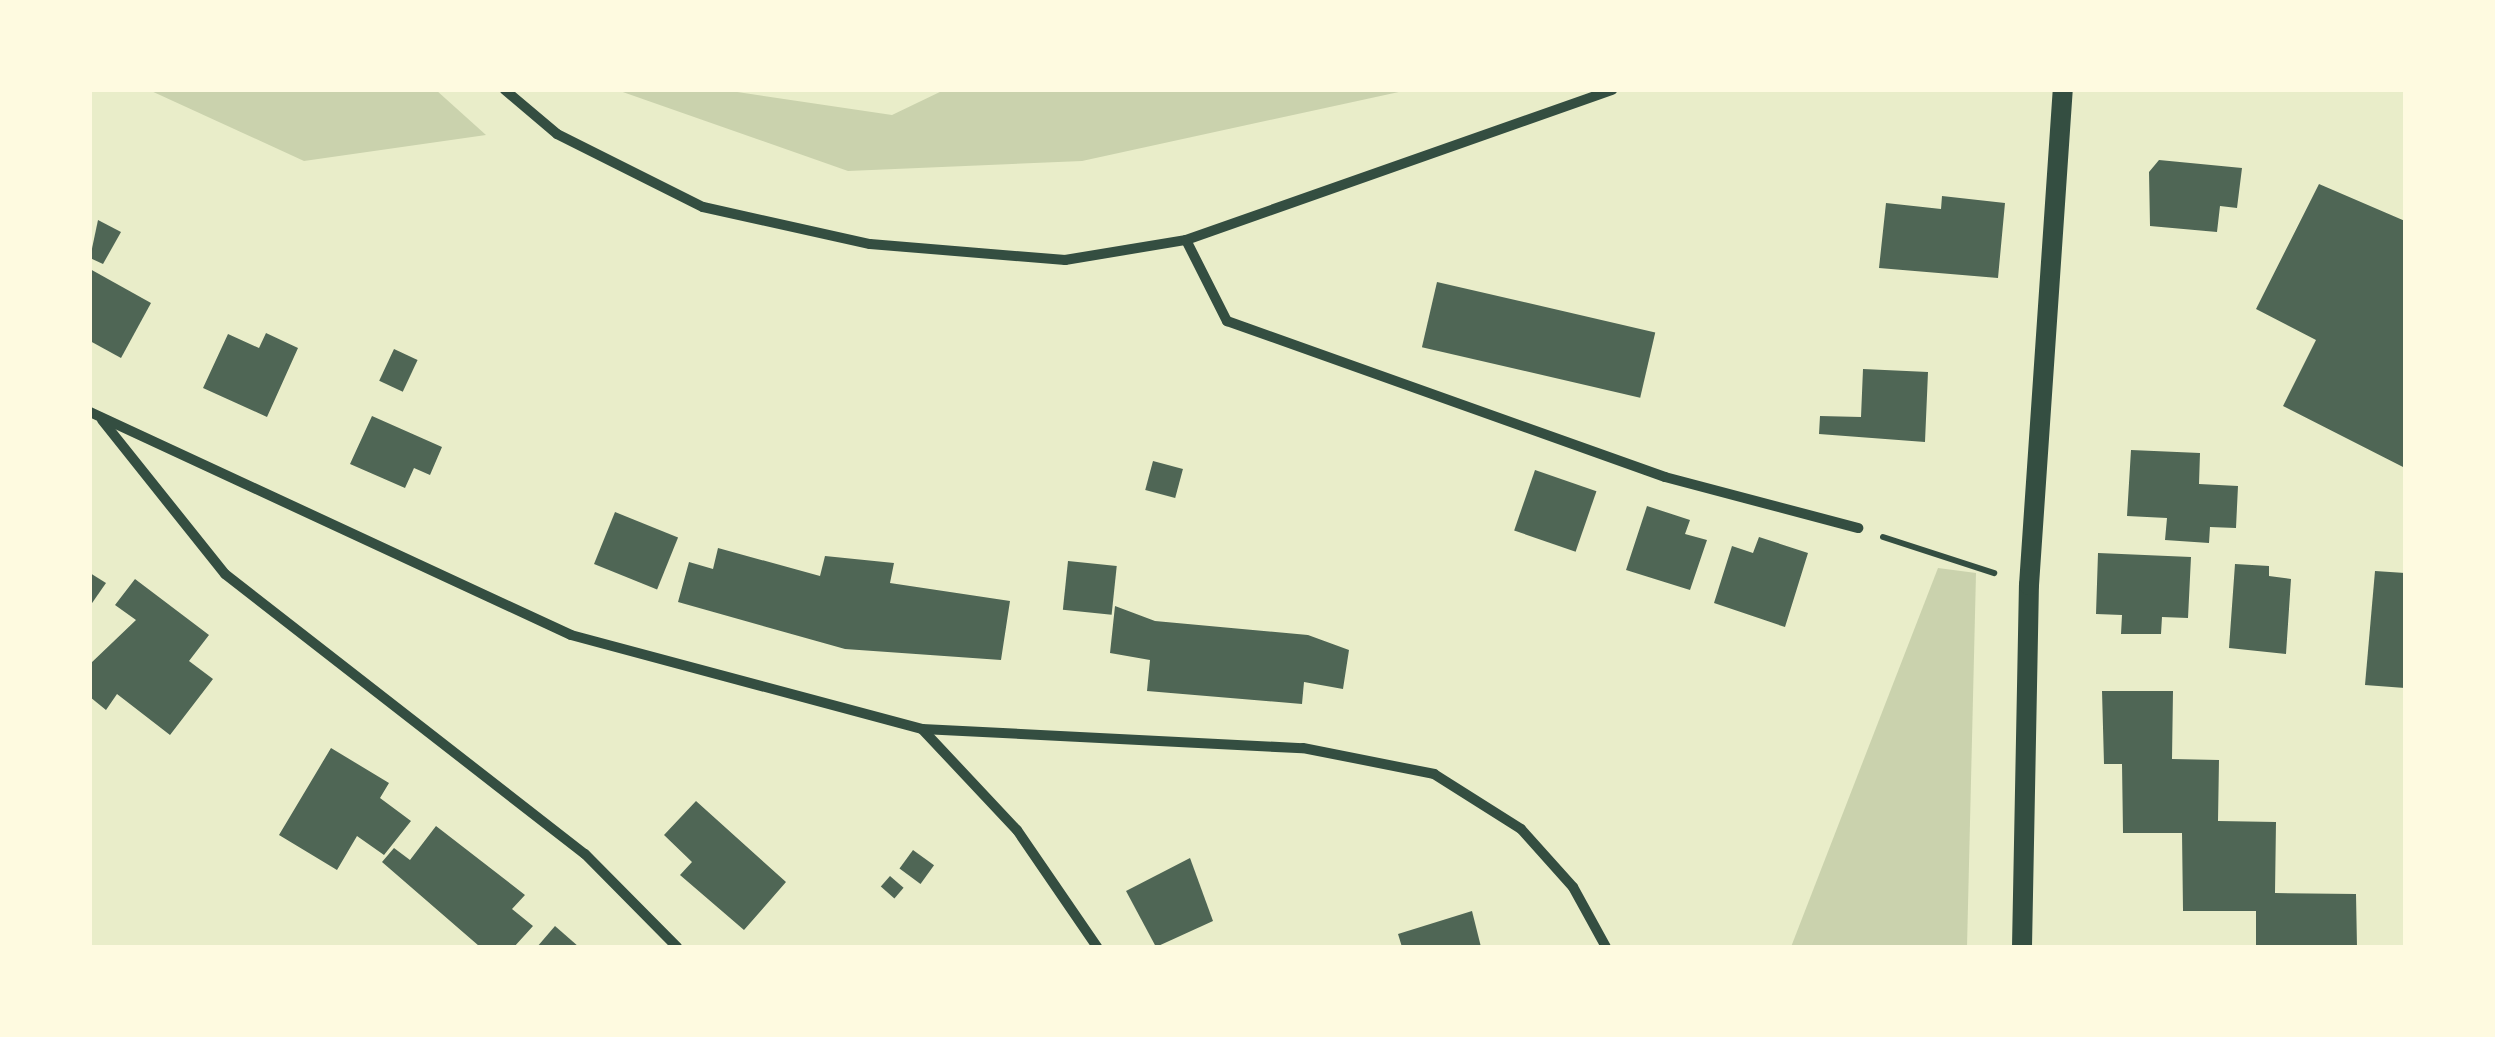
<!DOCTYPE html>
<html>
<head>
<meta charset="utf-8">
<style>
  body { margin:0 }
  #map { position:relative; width:2495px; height:1037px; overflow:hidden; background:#e9edc9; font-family:Bitter,serif }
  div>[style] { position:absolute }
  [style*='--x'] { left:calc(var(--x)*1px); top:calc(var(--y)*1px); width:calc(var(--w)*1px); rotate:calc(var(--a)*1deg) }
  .green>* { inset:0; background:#cad2ad }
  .building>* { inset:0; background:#4f6655; transform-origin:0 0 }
  .path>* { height:6px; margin:-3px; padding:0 3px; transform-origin:3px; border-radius:3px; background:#344e41 }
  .minor>* { height:10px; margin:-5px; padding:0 5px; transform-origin:5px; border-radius:5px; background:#344e41 }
  .secondary>* { height:20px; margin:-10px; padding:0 10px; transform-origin:10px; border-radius:10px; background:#344e41 }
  span { translate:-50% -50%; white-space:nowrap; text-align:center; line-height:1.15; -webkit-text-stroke:8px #fefae0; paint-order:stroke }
  .frame { position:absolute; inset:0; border:92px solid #fefae0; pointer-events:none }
</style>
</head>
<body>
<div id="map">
  <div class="green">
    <div style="clip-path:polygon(149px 90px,436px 90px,486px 135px,304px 161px)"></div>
    <div style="clip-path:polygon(617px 90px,724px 90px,892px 115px,944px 90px,1408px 90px,1082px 161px,848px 171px)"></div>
    <div style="clip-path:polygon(1938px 568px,1976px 573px,1967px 947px,1791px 947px)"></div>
  </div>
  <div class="building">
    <div style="clip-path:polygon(2159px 160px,2242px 168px,2237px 208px,2220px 206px,2217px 232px,2150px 226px,2149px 172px)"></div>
    <div style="clip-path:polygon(2319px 184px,2405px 221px,2405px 468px,2283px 406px,2316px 340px,2256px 309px)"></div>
    <div style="clip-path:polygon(1942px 196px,2005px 203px,1998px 278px,1879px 268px,1886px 203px,1941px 209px)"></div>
    <div style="clip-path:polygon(98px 220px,121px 232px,103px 264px,90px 258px)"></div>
    <div style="clip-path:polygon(90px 269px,151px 303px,121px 358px,90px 341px)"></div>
    <div style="left:1437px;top:282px;width:224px;height:67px;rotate:13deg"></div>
    <div style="clip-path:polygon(266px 333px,298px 348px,267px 417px,203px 388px,228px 334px,259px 348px)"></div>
    <div style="left:394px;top:349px;width:26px;height:35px;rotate:25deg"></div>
    <div style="clip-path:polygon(1863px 369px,1928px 372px,1925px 442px,1819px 434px,1820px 416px,1861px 417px)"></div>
    <div style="clip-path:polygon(372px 416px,442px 447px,430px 475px,414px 468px,405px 488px,350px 464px)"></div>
    <div style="clip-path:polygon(2131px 450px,2200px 453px,2199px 484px,2238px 486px,2236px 528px,2210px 527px,2209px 543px,2165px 540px,2167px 518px,2127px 516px)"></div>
    <div style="left:1153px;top:461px;width:31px;height:30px;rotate:15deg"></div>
    <div style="left:1535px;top:470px;width:65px;height:64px;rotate:19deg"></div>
    <div style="clip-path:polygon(1647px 506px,1690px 520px,1685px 534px,1707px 540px,1690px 590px,1626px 570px)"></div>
    <div style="left:615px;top:512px;width:68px;height:56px;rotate:22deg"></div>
    <div style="clip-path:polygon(1759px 537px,1808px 553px,1785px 627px,1714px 603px,1732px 546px,1753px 553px)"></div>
    <div style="clip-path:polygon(718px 548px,820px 576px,825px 556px,894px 563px,890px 583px,1010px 601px,1001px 660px,845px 649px,678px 602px,689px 562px,713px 569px)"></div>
    <div style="clip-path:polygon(2098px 553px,2191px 557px,2188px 618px,2162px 617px,2161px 634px,2121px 634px,2122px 615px,2096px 614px)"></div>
    <div style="left:1068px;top:561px;width:49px;height:49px;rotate:6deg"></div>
    <div style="clip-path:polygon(2235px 564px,2269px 566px,2269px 576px,2291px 579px,2286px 654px,2229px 648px)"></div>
    <div style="clip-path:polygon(2375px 571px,2405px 573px,2405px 688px,2365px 685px)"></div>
    <div style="clip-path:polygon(90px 573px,106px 583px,90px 606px)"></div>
    <div style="clip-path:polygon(135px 579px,209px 635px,189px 661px,213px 679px,170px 735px,117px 694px,106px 710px,90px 697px,90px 664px,136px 620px,115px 605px)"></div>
    <div style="clip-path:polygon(1115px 606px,1155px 621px,1308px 635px,1349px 650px,1343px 689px,1304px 682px,1302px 704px,1147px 691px,1150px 660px,1110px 653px)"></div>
    <div style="clip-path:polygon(2102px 691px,2173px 691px,2172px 759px,2219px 760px,2218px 821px,2276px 822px,2275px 893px,2356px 894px,2357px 947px,2256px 947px,2256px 911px,2183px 911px,2182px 833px,2123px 833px,2122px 764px,2104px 764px)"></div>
    <div style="clip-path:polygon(331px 748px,389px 783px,380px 798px,411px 821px,384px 855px,357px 836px,337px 870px,279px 835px)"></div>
    <div style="clip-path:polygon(696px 801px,786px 882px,744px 930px,680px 875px,692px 862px,664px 835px)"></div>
    <div style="clip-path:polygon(436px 826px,525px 895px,512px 909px,533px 926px,514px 947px,479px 946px,382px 862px,394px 848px,410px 860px)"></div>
    <div style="left:913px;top:850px;width:26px;height:23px;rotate:36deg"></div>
    <div style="clip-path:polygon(1190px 858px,1213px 921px,1156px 947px,1126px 891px)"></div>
    <div style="left:890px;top:876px;width:18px;height:14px;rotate:41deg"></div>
    <div style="clip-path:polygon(1472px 911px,1481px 947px,1402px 947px,1398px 934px)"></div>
    <div style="clip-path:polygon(555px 926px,579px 947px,537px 947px)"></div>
  </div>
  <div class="path">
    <div style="--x:1883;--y:537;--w:117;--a:18"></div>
  </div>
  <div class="minor">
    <div style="--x:505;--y:90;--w:68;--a:40.2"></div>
    <div style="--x:557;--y:134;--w:163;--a:26.6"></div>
    <div style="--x:703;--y:207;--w:171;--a:12.5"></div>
    <div style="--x:870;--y:244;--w:196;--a:4.7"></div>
    <div style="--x:1065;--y:260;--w:123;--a:-9.4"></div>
    <div style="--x:1186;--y:240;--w:452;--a:-19.4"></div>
    <div style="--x:1186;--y:240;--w:91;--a:63.2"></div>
    <div style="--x:1227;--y:321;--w:465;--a:19.6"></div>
    <div style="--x:1665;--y:477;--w:200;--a:14.8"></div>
    <div style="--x:90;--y:412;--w:530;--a:24.87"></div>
    <div style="--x:571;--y:635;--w:363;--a:15"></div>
    <div style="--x:922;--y:729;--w:381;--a:2.9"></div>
    <div style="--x:1303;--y:748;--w:134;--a:11.2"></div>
    <div style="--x:1434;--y:774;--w:103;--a:32.3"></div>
    <div style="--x:1521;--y:829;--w:78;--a:48.1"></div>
    <div style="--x:1573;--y:887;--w:68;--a:61.2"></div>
    <div style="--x:102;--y:420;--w:197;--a:51.4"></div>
    <div style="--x:225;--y:574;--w:456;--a:37.9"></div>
    <div style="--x:585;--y:854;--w:131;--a:45.3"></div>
    <div style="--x:922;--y:729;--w:139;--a:46.8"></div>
    <div style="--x:1017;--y:830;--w:142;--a:55.6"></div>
  </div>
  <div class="secondary">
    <div style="--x:2022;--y:947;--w:362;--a:-88.9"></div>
    <div style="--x:2029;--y:585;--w:496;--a:-86.1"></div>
  </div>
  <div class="frame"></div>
</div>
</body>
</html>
